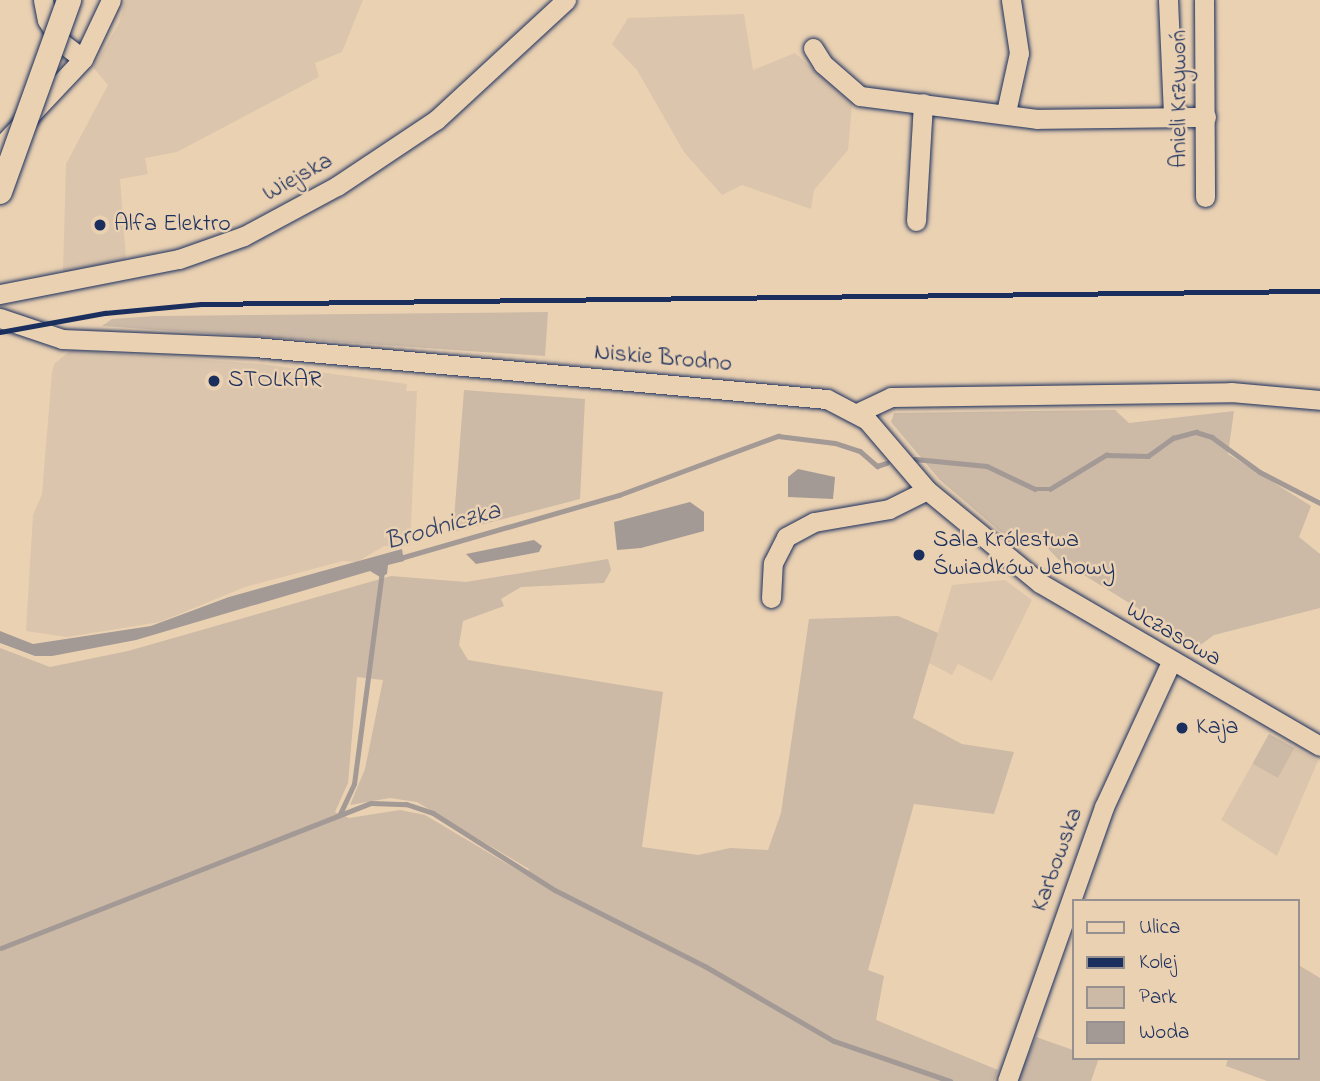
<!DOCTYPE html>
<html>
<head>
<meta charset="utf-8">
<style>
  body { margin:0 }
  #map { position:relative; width:1320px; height:1081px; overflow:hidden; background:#ead1b2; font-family:"Indie Flower",sans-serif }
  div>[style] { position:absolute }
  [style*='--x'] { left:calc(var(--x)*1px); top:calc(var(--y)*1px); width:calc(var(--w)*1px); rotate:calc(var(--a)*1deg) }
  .built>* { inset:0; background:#dbc5ac }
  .green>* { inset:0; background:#ccb9a6; transform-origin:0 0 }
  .water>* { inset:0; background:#a39995 }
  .stream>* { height:4.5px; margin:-2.25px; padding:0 2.25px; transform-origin:2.25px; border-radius:2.25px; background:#a39995 }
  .roads { filter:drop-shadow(0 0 2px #1b2f5e) drop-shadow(0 0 2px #1b2f5e) }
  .minor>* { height:19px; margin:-9.5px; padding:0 9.5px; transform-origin:9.5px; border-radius:9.5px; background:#ead1b2 }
  .rail>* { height:4.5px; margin:-2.25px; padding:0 2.25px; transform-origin:2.25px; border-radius:2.25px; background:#1b2f5e }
  .bridges { filter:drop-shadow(0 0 2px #1b2f5e) drop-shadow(0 0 2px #1b2f5e) }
  .major-bridge>* { height:24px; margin:-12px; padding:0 12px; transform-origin:12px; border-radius:12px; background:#ead1b2 }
  .dots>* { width:19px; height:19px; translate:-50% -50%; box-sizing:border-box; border:4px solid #ead1b2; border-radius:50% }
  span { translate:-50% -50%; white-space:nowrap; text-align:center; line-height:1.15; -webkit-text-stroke:5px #ead1b2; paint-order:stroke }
  .street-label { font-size:24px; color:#1b2f5e }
  .poi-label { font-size:24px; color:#1b2f5e }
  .left { translate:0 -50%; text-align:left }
  .water-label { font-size:26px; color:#364469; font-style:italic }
  .legend { position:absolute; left:1072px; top:899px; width:228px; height:161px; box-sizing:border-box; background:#ead1b2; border:2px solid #979090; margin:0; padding:9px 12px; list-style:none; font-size:21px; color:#1b2f5e }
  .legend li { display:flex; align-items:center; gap:14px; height:35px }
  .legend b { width:35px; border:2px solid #979090 }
</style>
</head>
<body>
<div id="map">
  <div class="built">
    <div style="clip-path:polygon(125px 0,363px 0,342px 52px,315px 63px,319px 77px,177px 152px,145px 158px,148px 174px,120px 179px,126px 259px,63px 273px,66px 164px,108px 85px,93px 67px,119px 24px)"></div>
    <div style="clip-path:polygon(744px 14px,753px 70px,795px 53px,852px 104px,848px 150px,814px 190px,811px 209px,742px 185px,722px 195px,684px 152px,637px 70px,612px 44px,628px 18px)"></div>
    <div style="clip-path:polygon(71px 350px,260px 364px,407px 384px,406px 391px,417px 391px,410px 546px,384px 546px,357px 562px,343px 561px,245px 587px,160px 622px,67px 637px,26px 631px,33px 515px,42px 494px,52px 373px,54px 364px)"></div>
    <div style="clip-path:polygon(1005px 580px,1032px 600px,992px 681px,958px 664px,952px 675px,929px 663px,952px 585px)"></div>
    <div style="clip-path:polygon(1269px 734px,1318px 761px,1277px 856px,1221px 820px)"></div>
  </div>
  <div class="green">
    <div style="clip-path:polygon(548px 312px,545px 356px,102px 326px,112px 319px,155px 316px)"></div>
    <div style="clip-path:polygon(464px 390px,585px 399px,580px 499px,453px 532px)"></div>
    <div style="clip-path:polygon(1115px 410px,1129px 423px,1234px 411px,1228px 454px,1311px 506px,1299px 537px,1320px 554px,1320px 608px,1214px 635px,1199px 646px,1058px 559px,1033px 533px,1003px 534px,940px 480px,891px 422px,894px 413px)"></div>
    <div style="clip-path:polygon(evenodd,608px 559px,611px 570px,604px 583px,521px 587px,501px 599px,504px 606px,463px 621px,459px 645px,468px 660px,663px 692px,642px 847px,698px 855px,730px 848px,768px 850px,781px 813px,809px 619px,898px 616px,938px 633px,913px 718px,962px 744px,1014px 752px,994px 814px,914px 804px,868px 970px,884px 976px,876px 1020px,998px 1070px,994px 1081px,0 1081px,0 648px,50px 667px,128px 651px,391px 576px,466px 582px,608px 559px,357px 677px,383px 680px,365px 769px,350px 805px,390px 798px,417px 802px,529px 869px,526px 875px,425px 815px,400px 810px,349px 818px,335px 812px,348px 783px,357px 677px)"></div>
    <div style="left:1269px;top:734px;width:29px;height:34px;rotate:29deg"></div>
    <div style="clip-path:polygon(1297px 964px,1320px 978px,1320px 1081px,1267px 1081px,1226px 1066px,1228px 1058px,1297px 1058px)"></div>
    <div style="clip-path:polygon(1036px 1037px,1073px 1050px,1073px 1058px,1099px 1058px,1091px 1081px,1017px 1081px)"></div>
  </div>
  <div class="water">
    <div style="clip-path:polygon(798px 469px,835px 477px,833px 499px,788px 497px,788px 477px)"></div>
    <div style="clip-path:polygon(690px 502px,704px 512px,704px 531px,641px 548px,617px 550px,614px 522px)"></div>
    <div style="clip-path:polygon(534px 540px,542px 546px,539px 552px,476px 564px,466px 554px)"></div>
    <div style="clip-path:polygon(402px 549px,404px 561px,388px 565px,387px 574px,380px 577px,370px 571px,136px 640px,52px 656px,35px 656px,0 643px,0 631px,33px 644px,151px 626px,229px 597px)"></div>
  </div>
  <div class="stream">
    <div style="--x:915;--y:459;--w:72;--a:5.6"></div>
    <div style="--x:987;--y:466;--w:53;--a:25.6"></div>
    <div style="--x:1035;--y:489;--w:15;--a:0"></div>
    <div style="--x:1050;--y:489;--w:66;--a:-31.3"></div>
    <div style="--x:1106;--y:455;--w:42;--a:1.4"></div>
    <div style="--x:1148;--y:456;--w:31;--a:-36"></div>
    <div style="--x:1173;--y:438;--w:24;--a:-15"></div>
    <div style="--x:1196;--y:432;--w:17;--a:17"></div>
    <div style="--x:1212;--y:437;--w:59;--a:36.1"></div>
    <div style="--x:1260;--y:472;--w:68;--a:27.3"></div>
    <div style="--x:397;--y:559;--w:231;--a:-16.1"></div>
    <div style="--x:619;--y:495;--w:170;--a:-20.4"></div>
    <div style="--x:778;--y:436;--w:57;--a:7"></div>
    <div style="--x:835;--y:443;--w:26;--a:18"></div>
    <div style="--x:860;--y:451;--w:23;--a:41"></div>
    <div style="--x:877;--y:466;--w:10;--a:-17"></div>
    <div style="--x:340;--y:814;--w:33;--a:-65"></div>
    <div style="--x:354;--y:784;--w:216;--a:-82.5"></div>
    <div style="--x:1;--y:948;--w:397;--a:-21.4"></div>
    <div style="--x:371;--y:803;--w:35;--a:2"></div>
    <div style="--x:406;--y:804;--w:28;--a:18"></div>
    <div style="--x:433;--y:813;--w:144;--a:32.3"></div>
    <div style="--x:555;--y:890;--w:168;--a:26.9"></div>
    <div style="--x:705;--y:966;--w:149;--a:30.2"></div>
    <div style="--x:834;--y:1041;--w:123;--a:19"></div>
  </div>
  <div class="roads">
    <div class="minor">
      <div style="--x:43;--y:0;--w:20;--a:79"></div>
      <div style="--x:47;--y:20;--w:27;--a:57"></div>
      <div style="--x:62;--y:43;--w:26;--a:37"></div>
      <div style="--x:1168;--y:0;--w:114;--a:87.5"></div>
      <div style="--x:1204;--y:0;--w:197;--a:89.7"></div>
      <div style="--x:813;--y:48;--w:19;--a:58"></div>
      <div style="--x:823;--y:64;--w:49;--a:40.9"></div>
      <div style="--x:860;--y:96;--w:178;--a:7.4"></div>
      <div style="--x:1037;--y:119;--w:169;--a:-0.7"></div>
      <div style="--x:1006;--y:112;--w:60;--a:-77.6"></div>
      <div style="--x:1019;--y:53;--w:54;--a:-98.6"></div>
      <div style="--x:0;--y:147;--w:121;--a:-46.7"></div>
      <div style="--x:83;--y:59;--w:65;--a:-64.6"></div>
      <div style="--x:916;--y:221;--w:118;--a:-86.6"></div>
      <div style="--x:0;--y:294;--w:182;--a:-11.1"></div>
      <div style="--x:179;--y:259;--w:69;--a:-19.5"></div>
      <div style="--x:244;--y:236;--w:106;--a:-28.3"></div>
      <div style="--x:337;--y:186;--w:119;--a:-33.7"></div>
      <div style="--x:436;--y:120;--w:177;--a:-42.7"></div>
      <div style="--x:0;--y:318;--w:65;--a:18.7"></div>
      <div style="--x:62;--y:339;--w:192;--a:2.4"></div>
      <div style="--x:254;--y:347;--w:575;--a:5.19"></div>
      <div style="--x:827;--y:399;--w:45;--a:27.7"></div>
      <div style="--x:867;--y:420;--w:92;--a:49.4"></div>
      <div style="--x:927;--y:490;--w:146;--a:39.5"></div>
      <div style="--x:1040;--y:583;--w:324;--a:30.2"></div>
      <div style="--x:857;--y:413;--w:38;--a:-25"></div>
      <div style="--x:891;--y:397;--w:340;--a:-0.8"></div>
      <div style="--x:1231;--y:392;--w:89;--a:5.1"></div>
      <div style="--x:771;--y:598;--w:35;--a:-87"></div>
      <div style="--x:773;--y:563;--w:29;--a:-63"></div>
      <div style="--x:786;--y:537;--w:32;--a:-28"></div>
      <div style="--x:814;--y:522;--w:76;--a:-9.8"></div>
      <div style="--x:889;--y:509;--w:42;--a:-26.6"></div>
      <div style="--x:1007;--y:1081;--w:291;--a:-70.5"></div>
      <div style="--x:1104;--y:807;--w:160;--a:-65.2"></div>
    </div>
  </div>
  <div class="rail">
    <div style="--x:0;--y:332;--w:107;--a:-10.3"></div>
    <div style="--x:105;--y:313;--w:96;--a:-5.4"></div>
    <div style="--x:201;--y:304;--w:1119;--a:-0.67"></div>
  </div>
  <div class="bridges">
    <div class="major-bridge">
      <div style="--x:0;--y:192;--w:204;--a:-70.2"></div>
    </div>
  </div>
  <div class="dots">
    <div style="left:100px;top:225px;background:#1b2f5e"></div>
    <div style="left:214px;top:381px;background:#1b2f5e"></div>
    <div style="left:919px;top:555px;background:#1b2f5e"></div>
    <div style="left:1182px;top:728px;background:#1b2f5e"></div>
  </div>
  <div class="street-label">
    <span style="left:1180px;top:99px;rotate:-90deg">Anieli Krzywoń</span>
    <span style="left:298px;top:178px;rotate:-29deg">Wiejska</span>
    <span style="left:663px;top:359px;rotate:5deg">Niskie Brodno</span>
    <span style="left:1173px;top:635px;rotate:30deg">Wczasowa</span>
    <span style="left:1058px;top:860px;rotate:-70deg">Karbowska</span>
  </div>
  <div class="poi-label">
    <span class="left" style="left:114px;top:225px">Alfa Elektro</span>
    <span class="left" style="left:228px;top:381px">STOLKAR</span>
    <span class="left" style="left:933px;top:555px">Sala Królestwa<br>Świadków Jehowy</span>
    <span class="left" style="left:1196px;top:728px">Kaja</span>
  </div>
  <div class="water-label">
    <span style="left:443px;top:528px;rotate:-16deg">Brodniczka</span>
  </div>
  <ul class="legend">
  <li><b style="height:9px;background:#ead1b2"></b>Ulica</li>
  <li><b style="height:9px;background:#1b2f5e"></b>Kolej</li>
  <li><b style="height:19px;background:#ccb9a6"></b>Park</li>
  <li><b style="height:19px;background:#a39995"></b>Woda</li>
  </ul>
</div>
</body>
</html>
